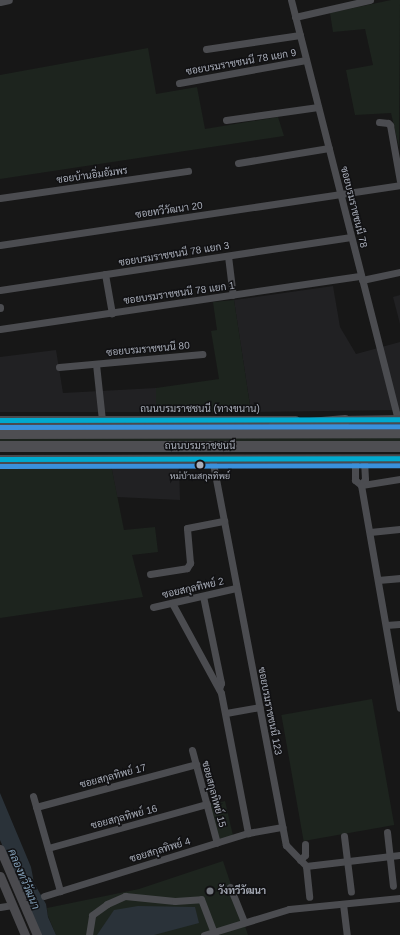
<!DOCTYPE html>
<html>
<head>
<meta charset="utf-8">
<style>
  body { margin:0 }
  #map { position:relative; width:400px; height:935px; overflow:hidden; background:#171717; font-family:Helvetica,Sarabun,sans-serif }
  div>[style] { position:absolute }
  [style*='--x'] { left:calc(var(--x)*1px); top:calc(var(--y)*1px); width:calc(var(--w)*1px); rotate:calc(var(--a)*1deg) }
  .built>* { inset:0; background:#212123 }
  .green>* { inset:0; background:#1d241e; transform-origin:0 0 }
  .water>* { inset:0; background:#2a3239 }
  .minor>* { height:7px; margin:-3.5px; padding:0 3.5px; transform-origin:3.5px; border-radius:3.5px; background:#4b4c50 }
  .secondary>* { height:9px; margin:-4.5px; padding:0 4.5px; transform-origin:4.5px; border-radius:4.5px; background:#4a4a4e }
  .trunk>* { height:11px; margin:-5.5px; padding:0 5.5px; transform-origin:5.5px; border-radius:5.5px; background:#4e4e52 }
  .bus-1>* { height:5px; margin:-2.5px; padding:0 2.5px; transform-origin:2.5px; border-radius:2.5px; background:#00a9ce }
  .bus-2>* { height:5px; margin:-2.5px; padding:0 2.5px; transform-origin:2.5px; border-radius:2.5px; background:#3a90db }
  .dots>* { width:11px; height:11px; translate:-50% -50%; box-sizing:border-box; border:2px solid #111113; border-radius:50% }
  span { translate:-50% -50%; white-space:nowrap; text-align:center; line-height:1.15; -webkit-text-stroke:3px #111113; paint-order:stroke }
  .bus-label { font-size:9px; color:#a8adb8 }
  .street-label { font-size:10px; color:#a8adb8 }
  .poi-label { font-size:10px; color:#a8adb8; font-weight:700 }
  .left { translate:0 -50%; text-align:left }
  .water-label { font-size:11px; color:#7f9bb3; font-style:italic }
</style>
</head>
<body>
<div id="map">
  <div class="built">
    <div style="clip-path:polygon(333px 286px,340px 327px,356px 354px,400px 342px,400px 410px,251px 412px,234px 300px)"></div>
    <div style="clip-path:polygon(400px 295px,400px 324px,393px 297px)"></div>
    <div style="clip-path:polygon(56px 350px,63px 393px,156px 388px,156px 412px,0 412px,0 357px)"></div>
    <div style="clip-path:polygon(111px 465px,179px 465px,180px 500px,117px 497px)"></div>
  </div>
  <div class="green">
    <div style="clip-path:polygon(391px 0,400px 0,399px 147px,391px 113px,355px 115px,346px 70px,373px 65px,365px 29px,333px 32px,330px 13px)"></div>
    <div style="clip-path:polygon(148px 48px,156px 94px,197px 87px,205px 129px,278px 117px,284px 136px,0 179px,0 75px)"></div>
    <div style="clip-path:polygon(234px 300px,251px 412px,156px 412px,156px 388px,219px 379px,211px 331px,217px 330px,213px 302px)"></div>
    <div style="clip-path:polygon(400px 435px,400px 441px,0 441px,0 436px)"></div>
    <div style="clip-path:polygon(0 465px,111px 465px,124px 530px,155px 527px,158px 552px,132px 555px,143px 597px,0 618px)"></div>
    <div style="left:372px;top:699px;width:128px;height:92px;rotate:80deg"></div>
    <div style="left:225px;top:801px;width:36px;height:16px;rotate:77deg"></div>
    <div style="clip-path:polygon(223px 861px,248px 935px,56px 935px,48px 916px,47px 908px,139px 889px)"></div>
  </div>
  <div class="water">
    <div style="clip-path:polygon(0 793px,31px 867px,34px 883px,46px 904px,48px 917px,56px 935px,41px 935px,0 840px)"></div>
    <div style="clip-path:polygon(138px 906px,195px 907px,199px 923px,154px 935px,97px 935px,114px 910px)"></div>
  </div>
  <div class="minor">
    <div style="--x:291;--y:0;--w:432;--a:75.7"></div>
    <div style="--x:0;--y:2;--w:9;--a:-13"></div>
    <div style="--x:295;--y:17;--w:77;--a:-12.8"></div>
    <div style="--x:206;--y:49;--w:95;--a:-8.5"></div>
    <div style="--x:179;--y:83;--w:129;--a:-10.3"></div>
    <div style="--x:226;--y:120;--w:93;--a:-8"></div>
    <div style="--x:379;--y:122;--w:9;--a:6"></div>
    <div style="--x:388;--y:123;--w:3;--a:45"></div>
    <div style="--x:390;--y:125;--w:57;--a:79.9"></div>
    <div style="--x:238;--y:163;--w:92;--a:-9.4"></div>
    <div style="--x:0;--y:198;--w:190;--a:-8.2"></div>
    <div style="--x:0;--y:245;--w:404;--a:-8.5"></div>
    <div style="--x:228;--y:256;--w:39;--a:83"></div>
    <div style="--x:105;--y:274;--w:40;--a:80"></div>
    <div style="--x:362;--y:280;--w:39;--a:-12"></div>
    <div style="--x:0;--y:290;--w:355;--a:-8.6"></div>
    <div style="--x:0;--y:307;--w:1;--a:90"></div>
    <div style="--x:0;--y:329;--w:365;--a:-8.4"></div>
    <div style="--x:96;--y:364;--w:56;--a:83.9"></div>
    <div style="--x:59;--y:367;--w:144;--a:-5.2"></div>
    <div style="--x:212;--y:458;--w:394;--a:79.2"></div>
    <div style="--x:286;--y:845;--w:29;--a:46"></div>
    <div style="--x:306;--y:866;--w:95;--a:-6.7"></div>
    <div style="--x:355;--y:458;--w:22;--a:90"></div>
    <div style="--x:355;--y:480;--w:8;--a:40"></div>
    <div style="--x:361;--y:485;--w:7;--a:-56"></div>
    <div style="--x:365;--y:479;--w:21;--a:-93"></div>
    <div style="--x:400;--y:479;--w:39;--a:171"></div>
    <div style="--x:361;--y:485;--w:226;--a:80.1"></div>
    <div style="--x:370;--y:532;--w:30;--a:-6"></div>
    <div style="--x:150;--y:574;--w:37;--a:-9"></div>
    <div style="--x:187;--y:568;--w:6;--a:-59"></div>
    <div style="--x:190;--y:563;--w:35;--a:-95"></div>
    <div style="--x:187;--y:528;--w:38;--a:-11"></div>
    <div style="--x:378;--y:580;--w:22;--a:-5"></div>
    <div style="--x:203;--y:596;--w:89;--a:78.3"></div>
    <div style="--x:221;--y:683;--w:6;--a:108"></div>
    <div style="--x:172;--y:603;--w:102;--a:61.4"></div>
    <div style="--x:221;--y:693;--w:143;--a:79.1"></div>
    <div style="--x:153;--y:607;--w:85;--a:-12.9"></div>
    <div style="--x:386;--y:625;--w:14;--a:-4"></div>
    <div style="--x:226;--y:713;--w:34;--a:-10"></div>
    <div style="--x:192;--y:750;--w:96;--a:75"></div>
    <div style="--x:33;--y:796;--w:99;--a:74.1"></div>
    <div style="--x:36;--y:807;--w:166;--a:-15"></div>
    <div style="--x:387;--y:832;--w:54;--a:83.7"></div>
    <div style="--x:344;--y:836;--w:56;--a:82.9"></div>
    <div style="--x:48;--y:848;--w:165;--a:-15.5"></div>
    <div style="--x:300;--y:860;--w:7;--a:-45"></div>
    <div style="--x:305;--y:855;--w:11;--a:-90"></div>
    <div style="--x:306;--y:866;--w:31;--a:84"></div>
    <div style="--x:230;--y:887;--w:38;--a:68"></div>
    <div style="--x:44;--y:896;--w:214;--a:-17.2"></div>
    <div style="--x:248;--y:833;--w:35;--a:-10"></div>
    <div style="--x:343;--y:904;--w:31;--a:83"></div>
    <div style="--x:0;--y:907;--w:12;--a:-9"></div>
    <div style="--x:89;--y:935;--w:20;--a:-81"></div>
    <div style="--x:92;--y:915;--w:19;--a:-36"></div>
    <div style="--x:107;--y:904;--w:20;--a:-24"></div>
    <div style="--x:125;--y:896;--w:50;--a:5.7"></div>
    <div style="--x:175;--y:901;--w:26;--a:-4"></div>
    <div style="--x:201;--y:899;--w:39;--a:69"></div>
    <div style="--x:204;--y:935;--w:89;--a:-17"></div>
    <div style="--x:289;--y:909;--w:112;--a:-5.7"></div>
  </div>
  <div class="secondary">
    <div style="--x:0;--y:420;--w:295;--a:0"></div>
    <div style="--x:339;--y:420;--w:61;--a:-0.9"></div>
    <div style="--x:0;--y:459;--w:400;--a:-0.1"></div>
    <div style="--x:0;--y:849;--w:94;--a:66.7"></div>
    <div style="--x:0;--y:876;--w:64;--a:67"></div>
  </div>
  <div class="trunk">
    <div style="--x:273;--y:426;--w:72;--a:-4.8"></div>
    <div style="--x:0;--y:433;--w:400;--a:-0.1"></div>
    <div style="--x:0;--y:446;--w:400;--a:0"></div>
  </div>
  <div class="bus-1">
    <div style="--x:0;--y:420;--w:400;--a:-0.1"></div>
    <div style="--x:0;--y:459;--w:400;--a:-0.1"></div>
  </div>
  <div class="bus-2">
    <div style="--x:0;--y:427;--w:400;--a:-0.1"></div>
    <div style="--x:0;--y:466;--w:400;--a:-0.1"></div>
  </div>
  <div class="dots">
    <div style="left:200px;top:465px;background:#a8adb8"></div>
    <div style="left:210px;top:891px;background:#757880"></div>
  </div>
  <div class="bus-label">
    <span style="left:200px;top:476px">หม่บ้านสกุลทิพย์</span>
  </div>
  <div class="street-label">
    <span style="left:241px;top:62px;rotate:-10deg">ซอยบรมราชชนนี 78 แยก 9</span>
    <span style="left:92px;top:175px;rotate:-8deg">ซอยบ้านอิ่มอัมพร</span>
    <span style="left:354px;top:207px;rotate:76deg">ซอยบรมราชชนนี 78</span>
    <span style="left:169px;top:210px;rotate:-8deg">ซอยทวีวัฒนา 20</span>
    <span style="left:174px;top:254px;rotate:-9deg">ซอยบรมราชชนนี 78 แยก 3</span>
    <span style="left:179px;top:293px;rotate:-8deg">ซอยบรมราชชนนี 78 แยก 1</span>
    <span style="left:148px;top:349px;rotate:-5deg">ซอยบรมราชชนนี 80</span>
    <span style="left:200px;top:409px">ถนนบรมราชชนนี (ทางขนาน)</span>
    <span style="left:200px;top:446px">ถนนบรมราชชนนี</span>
    <span style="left:193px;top:588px;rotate:-13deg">ซอยสกุลทิพย์ 2</span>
    <span style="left:270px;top:711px;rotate:79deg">ซอยบรมราชชนนี 123</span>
    <span style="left:113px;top:776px;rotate:-15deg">ซอยสกุลทิพย์ 17</span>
    <span style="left:214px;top:794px;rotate:75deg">ซอยสกุลทิพย์ 15</span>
    <span style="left:124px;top:817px;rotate:-15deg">ซอยสกุลทิพย์ 16</span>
    <span style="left:160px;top:850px;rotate:-17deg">ซอยสกุลทิพย์ 4</span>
  </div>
  <div class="poi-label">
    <span class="left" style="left:218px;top:891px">วังทวีวัฒนา</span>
  </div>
  <div class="water-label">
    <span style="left:24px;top:879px;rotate:67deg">คลองทวีวัฒนา</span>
  </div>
</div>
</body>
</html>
